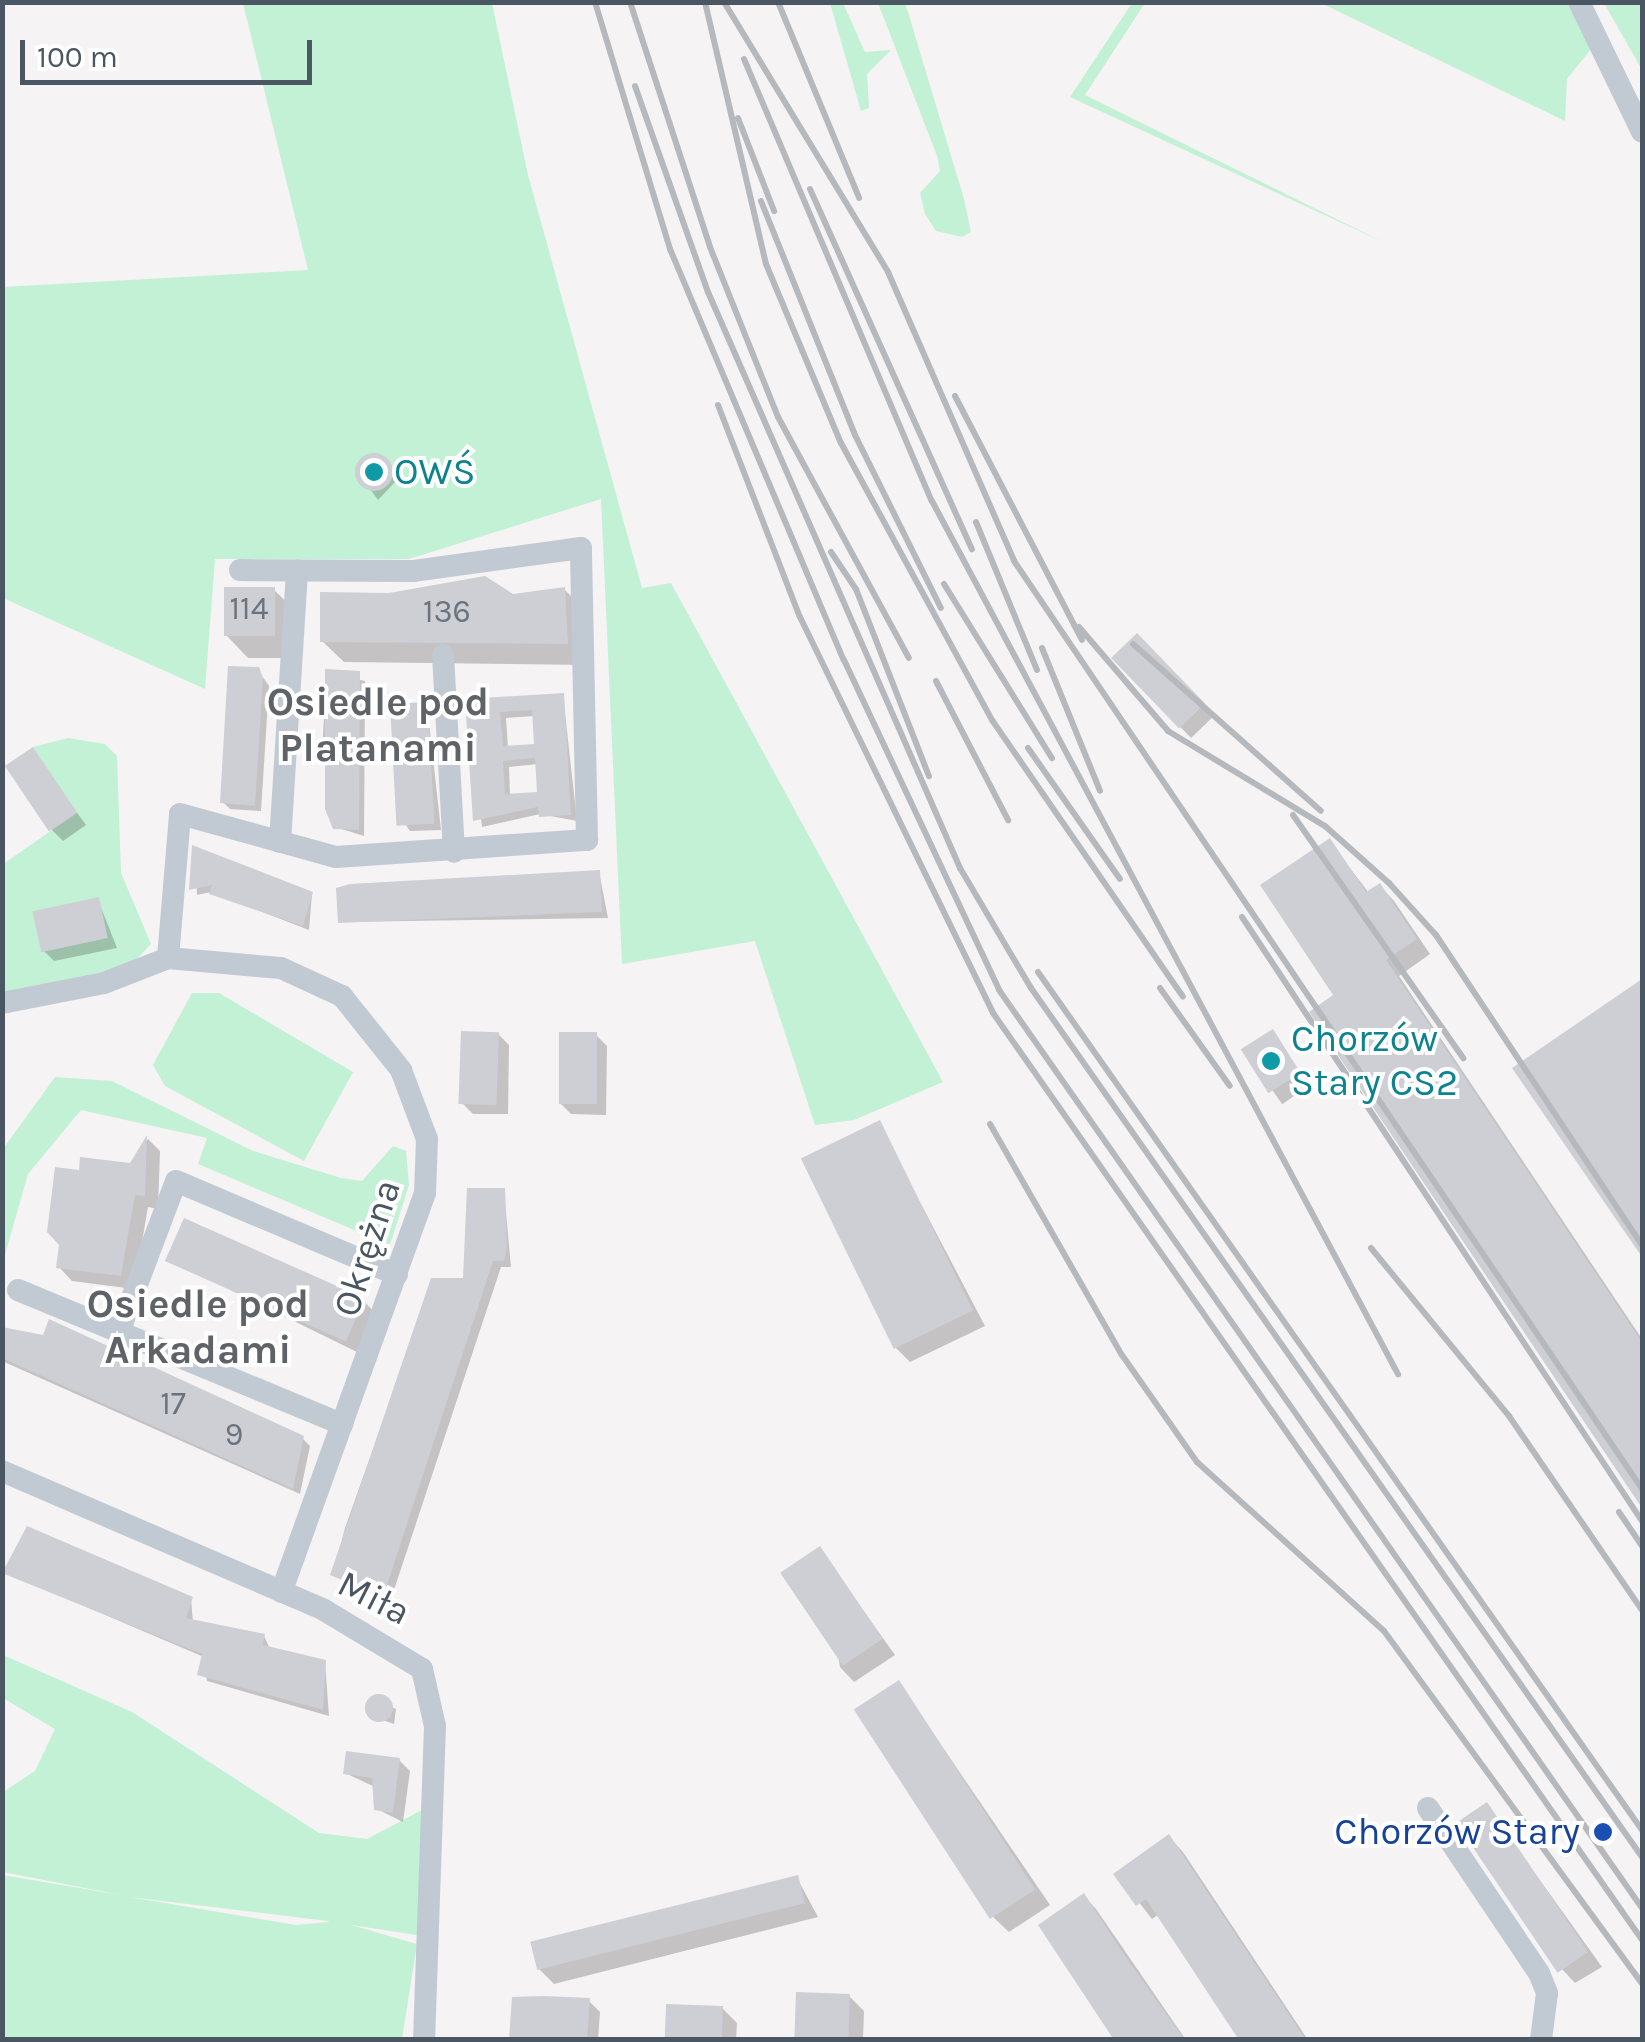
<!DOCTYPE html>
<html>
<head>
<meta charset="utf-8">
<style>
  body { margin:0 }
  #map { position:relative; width:1645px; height:2042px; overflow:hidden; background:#f5f3f3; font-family:Karla,sans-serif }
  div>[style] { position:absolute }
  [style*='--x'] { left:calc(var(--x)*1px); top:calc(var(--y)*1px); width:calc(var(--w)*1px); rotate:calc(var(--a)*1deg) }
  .green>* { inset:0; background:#c3f1d5 }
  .shadow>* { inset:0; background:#0003; transform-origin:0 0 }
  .building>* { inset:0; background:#cdcfd5; transform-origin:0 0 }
  .round { border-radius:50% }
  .minor>* { height:22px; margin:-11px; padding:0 11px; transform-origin:11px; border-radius:11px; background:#c1cad2 }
  .rail>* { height:6px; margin:-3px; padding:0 3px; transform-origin:3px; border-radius:3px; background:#b5b8bd }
  .dots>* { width:28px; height:28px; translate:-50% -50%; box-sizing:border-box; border:5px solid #fff; border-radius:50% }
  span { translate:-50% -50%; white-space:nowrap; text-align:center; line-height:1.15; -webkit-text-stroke:8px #fff; paint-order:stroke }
  .number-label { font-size:32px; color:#6b747e }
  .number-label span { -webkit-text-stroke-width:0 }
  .culture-label { font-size:38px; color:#0d838f }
  .left { translate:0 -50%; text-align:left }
  .street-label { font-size:38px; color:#4a5661 }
  .transit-label { font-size:38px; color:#164399 }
  .right { translate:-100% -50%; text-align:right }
  .neighbourhood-label { font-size:40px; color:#5f6368; font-weight:700 }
  .frame { position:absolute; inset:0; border:5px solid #4a5661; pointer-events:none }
  .scale { position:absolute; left:20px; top:40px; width:292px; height:45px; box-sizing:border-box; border:5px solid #4a5661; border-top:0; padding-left:12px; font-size:30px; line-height:35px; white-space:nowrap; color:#4a5661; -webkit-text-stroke:8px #fff; paint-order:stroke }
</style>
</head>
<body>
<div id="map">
  <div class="green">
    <div style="clip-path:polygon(243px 3px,492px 3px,528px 175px,642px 588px,671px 583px,943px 1082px,854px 1120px,815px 1125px,755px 941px,622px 964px,601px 499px,409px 559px,215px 559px,205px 689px,3px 598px,3px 287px,308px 270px)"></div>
    <div style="clip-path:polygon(830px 3px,843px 3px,865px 52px,891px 50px,867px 74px,869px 108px,861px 111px)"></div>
    <div style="clip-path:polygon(878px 3px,905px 3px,908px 12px,964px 199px,971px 232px,962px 237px,936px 231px,925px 214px,920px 193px,940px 171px,937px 156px)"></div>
    <div style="clip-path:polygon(1132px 3px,1145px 3px,1085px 95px,1383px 242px,1070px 97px)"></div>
    <div style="clip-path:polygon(1321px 3px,1567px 3px,1591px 49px,1567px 79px,1565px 121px)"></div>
    <div style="clip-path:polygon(1604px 3px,1642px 3px,1642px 70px)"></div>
    <div style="clip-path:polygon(68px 738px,105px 744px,117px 756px,121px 873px,151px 944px,129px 967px,3px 994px,3px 864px,77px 813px,33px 747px)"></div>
    <div style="clip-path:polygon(192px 993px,219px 993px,353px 1072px,304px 1161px,165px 1086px,153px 1065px)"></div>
    <div style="clip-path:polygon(55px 1077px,112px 1081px,253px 1151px,341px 1178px,362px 1181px,393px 1146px,406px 1151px,409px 1185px,390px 1245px,198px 1164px,207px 1138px,81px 1110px,28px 1174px,3px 1262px,3px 1149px)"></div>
    <div style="clip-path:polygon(evenodd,3px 1655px,132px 1712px,319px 1833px,367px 1839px,422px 1810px,430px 1937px,351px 1925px,417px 1944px,402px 2039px,3px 2039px,2px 1875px,121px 1895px,3px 1872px,3px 1792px,35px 1771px,55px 1729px,3px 1698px,3px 1655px,129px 1897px,328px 1921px,329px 1922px,296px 1925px,129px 1897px)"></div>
  </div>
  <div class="shadow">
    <div style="clip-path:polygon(380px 455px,396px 481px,378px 500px,355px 468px)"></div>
    <div style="clip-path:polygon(564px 589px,586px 611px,589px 665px,344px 662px,322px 641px)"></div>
    <div style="clip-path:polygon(274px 590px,297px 612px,296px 658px,248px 658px,226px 635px)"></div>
    <div style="left:1137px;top:636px;width:111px;height:32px;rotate:46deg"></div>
    <div style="clip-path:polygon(258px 670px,269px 686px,261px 811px,230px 809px,223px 802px)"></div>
    <div style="clip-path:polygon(327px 672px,365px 681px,364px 836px,335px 827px,322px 749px)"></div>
    <div style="clip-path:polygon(evenodd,563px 695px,577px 821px,540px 814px,482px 827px,468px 702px,563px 695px,535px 716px,536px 746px,508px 748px,506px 718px,535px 716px,563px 695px,538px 764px,540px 794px,510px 796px,509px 767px,538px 764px)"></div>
    <div style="clip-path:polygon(427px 704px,441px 830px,410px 831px,399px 815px,392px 706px)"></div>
    <div style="clip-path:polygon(32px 751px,86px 825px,63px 841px,52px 830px)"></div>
    <div style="clip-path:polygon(1329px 841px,1369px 893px,1380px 886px,1394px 901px,1430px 954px,1399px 976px,1642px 1339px,1642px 1504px,1312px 1012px,1336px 996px)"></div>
    <div style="clip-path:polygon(195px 849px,312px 894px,309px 930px,211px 892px,197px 895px)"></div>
    <div style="clip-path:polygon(599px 872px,608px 918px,340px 922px)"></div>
    <div style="clip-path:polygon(98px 900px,117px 948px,54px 961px,44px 951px)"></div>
    <div style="clip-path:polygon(1642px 982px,1642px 1253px,1516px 1069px)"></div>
    <div style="left:1272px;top:1032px;width:65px;height:33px;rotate:55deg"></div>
    <div style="clip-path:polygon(498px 1034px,509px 1045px,508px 1114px,473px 1114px,462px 1103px)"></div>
    <div style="clip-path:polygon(596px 1035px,607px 1046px,606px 1115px,571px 1114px,560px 1103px)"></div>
    <div style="clip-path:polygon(879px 1124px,985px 1326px,910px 1362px,895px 1347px)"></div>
    <div style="clip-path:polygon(148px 1139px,160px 1151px,158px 1209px,148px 1207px,134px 1289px,72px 1281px,59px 1267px,81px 1173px,131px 1166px)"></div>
    <div style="clip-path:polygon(504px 1191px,511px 1267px,501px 1267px,390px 1602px,333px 1575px,345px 1528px,433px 1280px,466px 1281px)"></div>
    <div style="clip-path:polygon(171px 1261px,364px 1301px,374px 1312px,359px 1353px)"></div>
    <div style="clip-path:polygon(2px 1336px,303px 1439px,310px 1446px,300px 1494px,2px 1361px)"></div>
    <div style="clip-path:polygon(820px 1550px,895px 1655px,854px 1682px,840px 1667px)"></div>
    <div style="clip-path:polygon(4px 1572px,191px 1599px,193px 1622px,264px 1636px,270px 1649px,325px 1662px,329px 1716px,207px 1681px,204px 1657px)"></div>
    <div style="clip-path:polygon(899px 1683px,1050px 1905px,1009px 1932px,994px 1918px)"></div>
    <div style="clip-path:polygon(373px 1699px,396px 1709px,394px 1724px,369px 1715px)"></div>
    <div style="clip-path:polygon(399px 1760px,410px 1771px,403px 1822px,377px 1809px,375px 1787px,345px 1773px)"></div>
    <div style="clip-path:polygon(1486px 1805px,1602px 1967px,1575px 1983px,1561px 1968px)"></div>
    <div style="clip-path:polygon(1169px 1837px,1183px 1852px,1308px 2040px,1242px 2040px,1159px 1914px,1152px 1919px,1117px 1874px)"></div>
    <div style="clip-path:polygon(797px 1878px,818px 1917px,554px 1984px,539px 1969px)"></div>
    <div style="clip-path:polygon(1084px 1896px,1096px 1909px,1186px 2040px,1119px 2040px)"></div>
    <div style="clip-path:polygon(849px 1996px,864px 2011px,863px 2040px,797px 2040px)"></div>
    <div style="clip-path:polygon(589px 2001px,600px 2012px,598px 2040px,512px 2040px)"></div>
    <div style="clip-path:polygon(722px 2008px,737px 2023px,736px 2040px,667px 2040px)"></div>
  </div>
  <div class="building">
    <div class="round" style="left:355px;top:453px;width:38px;height:38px"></div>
    <div style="clip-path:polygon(485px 576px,513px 594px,565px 587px,568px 644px,320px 642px,320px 592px,389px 593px)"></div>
    <div style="left:224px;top:587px;width:51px;height:49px"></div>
    <div style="left:1137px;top:633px;width:98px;height:36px;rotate:46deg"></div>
    <div style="clip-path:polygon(228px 666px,259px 667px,263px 678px,255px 806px,220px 803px)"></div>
    <div style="clip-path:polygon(325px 669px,360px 671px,359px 830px,333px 829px,325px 809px)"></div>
    <div style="clip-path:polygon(evenodd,564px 693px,571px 815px,539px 817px,538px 807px,473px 821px,465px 699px,564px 693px,532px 710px,534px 744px,503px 746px,500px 712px,532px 710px,564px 693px,535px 758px,537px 792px,505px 794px,503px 761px,535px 758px)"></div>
    <div style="left:428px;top:702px;width:122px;height:38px;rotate:87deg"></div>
    <div style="left:33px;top:747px;width:79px;height:34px;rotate:56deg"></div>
    <div style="clip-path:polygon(1330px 838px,1366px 892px,1380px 883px,1417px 939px,1386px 960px,1642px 1342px,1642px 1508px,1309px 1012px,1333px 995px,1260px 885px)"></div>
    <div style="clip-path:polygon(192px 845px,313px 892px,303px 926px,209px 894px,212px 885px,189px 890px)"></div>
    <div style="clip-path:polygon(600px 870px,602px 912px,338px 923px,336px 888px,350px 884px)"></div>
    <div style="left:99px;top:897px;width:42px;height:68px;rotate:78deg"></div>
    <div style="clip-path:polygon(1642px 979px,1642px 1257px,1512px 1068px)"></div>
    <div style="left:1273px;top:1029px;width:52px;height:38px;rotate:58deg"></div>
    <div style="left:461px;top:1031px;width:38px;height:73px;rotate:2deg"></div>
    <div style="left:559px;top:1032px;width:38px;height:72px"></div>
    <div style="left:880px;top:1120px;width:212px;height:88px;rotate:64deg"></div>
    <div style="clip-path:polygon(147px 1135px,145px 1196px,135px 1195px,121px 1276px,56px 1268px,59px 1245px,47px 1232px,55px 1167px,79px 1170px,80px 1157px,130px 1163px)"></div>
    <div style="clip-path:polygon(467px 1188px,505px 1188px,507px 1248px,504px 1261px,493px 1261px,383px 1597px,330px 1575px,431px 1278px,463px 1278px)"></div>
    <div style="left:184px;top:1218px;width:198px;height:47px;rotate:24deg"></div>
    <div style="clip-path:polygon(49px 1319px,304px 1436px,293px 1489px,2px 1358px,2px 1327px,43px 1335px)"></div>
    <div style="clip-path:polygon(27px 1526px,193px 1597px,186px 1618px,265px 1634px,263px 1645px,326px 1660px,323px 1710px,197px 1675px,202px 1654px,2px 1573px)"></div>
    <div style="left:820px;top:1546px;width:112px;height:48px;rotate:56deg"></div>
    <div style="left:899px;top:1680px;width:250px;height:54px;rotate:57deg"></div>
    <div class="round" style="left:365px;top:1694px;width:28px;height:28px"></div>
    <div style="clip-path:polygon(346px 1751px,400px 1758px,393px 1813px,374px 1810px,372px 1778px,343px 1774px)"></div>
    <div style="left:1487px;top:1802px;width:181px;height:37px;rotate:56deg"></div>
    <div style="clip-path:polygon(1169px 1834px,1306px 2040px,1239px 2040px,1146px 1899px,1136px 1906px,1113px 1874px)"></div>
    <div style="left:798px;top:1875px;width:29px;height:276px;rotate:76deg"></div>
    <div style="clip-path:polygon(1084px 1893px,1123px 1953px,1185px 2040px,1114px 2040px,1038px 1925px)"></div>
    <div style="left:796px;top:1992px;width:54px;height:48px;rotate:2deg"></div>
    <div style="clip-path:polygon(543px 1996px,590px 1998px,587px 2040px,509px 2040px,512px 1997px)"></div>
    <div style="left:666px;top:2004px;width:57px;height:36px;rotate:2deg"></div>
  </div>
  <div class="minor">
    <div style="--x:1579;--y:2;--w:144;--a:64.1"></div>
    <div style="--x:443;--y:655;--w:197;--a:86.8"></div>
    <div style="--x:280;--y:842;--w:272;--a:-86.4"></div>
    <div style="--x:168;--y:958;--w:113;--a:5.1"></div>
    <div style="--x:281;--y:968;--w:67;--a:24.7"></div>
    <div style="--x:342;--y:996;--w:95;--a:51.4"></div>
    <div style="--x:401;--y:1070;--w:74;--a:69.4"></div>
    <div style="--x:427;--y:1139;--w:54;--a:92.1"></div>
    <div style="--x:425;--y:1193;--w:424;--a:109.8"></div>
    <div style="--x:2;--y:1003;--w:104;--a:-11.1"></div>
    <div style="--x:104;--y:983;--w:69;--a:-21.3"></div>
    <div style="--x:168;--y:958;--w:144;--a:-85.2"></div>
    <div style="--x:180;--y:814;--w:162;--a:15.4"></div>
    <div style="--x:336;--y:857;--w:252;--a:-3.9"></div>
    <div style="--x:587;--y:840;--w:292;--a:-91.2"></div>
    <div style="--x:581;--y:548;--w:170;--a:172.2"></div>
    <div style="--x:413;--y:571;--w:173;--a:-179.7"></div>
    <div style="--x:18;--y:1290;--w:351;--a:22.5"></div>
    <div style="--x:119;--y:1332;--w:161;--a:-69.3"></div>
    <div style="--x:176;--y:1181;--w:240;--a:23"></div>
    <div style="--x:2;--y:1471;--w:351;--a:23.3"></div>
    <div style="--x:324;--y:1610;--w:114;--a:31"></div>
    <div style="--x:422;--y:1669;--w:58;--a:77.2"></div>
    <div style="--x:435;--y:1726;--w:314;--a:92"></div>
    <div style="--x:1428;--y:1808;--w:199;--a:56.1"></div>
    <div style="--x:1539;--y:1973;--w:22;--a:68"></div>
    <div style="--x:1547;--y:1993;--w:47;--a:97.3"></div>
  </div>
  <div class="rail">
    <div style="--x:595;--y:2;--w:258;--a:73.1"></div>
    <div style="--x:670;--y:249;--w:446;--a:67.1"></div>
    <div style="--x:844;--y:660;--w:365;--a:64.8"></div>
    <div style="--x:999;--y:990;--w:1121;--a:54.99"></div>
    <div style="--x:630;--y:2;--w:258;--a:71.9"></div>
    <div style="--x:710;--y:247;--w:183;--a:68.2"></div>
    <div style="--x:778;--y:417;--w:274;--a:61.5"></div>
    <div style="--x:705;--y:2;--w:269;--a:76.9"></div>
    <div style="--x:766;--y:264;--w:194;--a:67.3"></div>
    <div style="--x:841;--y:443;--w:315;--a:61.4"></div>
    <div style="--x:992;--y:720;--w:336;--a:55.4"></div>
    <div style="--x:724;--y:2;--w:316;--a:58.7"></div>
    <div style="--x:888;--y:272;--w:315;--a:66.4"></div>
    <div style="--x:1014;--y:561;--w:1121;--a:55.91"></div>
    <div style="--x:778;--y:2;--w:212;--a:67.5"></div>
    <div style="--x:744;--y:59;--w:480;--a:67"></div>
    <div style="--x:932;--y:501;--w:990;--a:61.91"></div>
    <div style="--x:635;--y:86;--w:219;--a:70.5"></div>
    <div style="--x:708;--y:292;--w:629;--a:66.37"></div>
    <div style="--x:960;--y:868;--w:139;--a:59.4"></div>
    <div style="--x:1031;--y:988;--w:1062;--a:54.89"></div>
    <div style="--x:738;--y:118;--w:100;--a:68.8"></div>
    <div style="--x:810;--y:189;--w:395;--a:65.8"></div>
    <div style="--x:761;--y:201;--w:252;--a:68.1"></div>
    <div style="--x:855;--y:435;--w:193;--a:63.6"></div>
    <div style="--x:955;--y:396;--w:275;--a:62.5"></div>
    <div style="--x:718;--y:405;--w:227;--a:68.9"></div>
    <div style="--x:800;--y:617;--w:441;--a:64"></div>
    <div style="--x:993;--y:1013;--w:1132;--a:55"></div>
    <div style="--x:976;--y:522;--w:160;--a:67.6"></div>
    <div style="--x:831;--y:552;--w:45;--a:56"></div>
    <div style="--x:856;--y:589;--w:201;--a:68.7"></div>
    <div style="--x:944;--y:584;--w:205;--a:58.2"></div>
    <div style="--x:1079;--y:627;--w:137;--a:49.4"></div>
    <div style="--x:1168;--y:731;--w:184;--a:31.2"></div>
    <div style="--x:1325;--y:826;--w:86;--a:41.7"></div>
    <div style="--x:1389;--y:883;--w:70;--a:47.9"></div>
    <div style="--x:1436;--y:935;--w:372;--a:56.4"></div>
    <div style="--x:1133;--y:644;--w:251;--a:41.6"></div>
    <div style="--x:1042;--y:648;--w:154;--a:67.9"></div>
    <div style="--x:936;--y:681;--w:157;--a:62.6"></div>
    <div style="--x:1028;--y:748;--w:160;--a:54.9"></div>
    <div style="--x:1293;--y:815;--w:297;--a:55"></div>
    <div style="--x:1242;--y:917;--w:724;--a:56.49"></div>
    <div style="--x:1038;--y:972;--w:1049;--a:54.86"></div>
    <div style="--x:1160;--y:988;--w:120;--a:54.5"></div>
    <div style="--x:990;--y:1124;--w:266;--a:60.3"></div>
    <div style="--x:1122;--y:1355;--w:131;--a:55"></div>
    <div style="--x:1197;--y:1462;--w:252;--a:42.1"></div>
    <div style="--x:1384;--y:1631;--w:437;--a:53.8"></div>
    <div style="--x:1371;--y:1248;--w:217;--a:50.6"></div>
    <div style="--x:1509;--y:1416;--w:235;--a:55.6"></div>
    <div style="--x:1619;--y:1512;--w:41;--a:55.9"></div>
  </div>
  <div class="dots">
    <div style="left:374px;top:472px;background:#0f9aa8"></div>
    <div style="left:1271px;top:1061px;background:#0f9aa8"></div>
    <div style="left:1603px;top:1832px;background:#1a4fb4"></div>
  </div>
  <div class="number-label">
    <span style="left:249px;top:609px">114</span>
    <span style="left:447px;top:612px">136</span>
    <span style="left:173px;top:1404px">17</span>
    <span style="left:234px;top:1435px">9</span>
  </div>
  <div class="culture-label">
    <span class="left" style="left:394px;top:472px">OWŚ</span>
    <span class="left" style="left:1291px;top:1061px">Chorzów<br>Stary CS2</span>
  </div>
  <div class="street-label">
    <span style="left:367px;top:1248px;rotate:-72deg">Okrężna</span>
    <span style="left:374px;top:1598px;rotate:27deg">Miła</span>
  </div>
  <div class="transit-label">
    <span class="right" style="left:1580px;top:1832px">Chorzów Stary</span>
  </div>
  <div class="neighbourhood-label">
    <span style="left:378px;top:725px">Osiedle pod<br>Platanami</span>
    <span style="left:198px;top:1327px">Osiedle pod<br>Arkadami</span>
  </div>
  <div class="frame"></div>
  <div class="scale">100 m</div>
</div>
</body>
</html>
